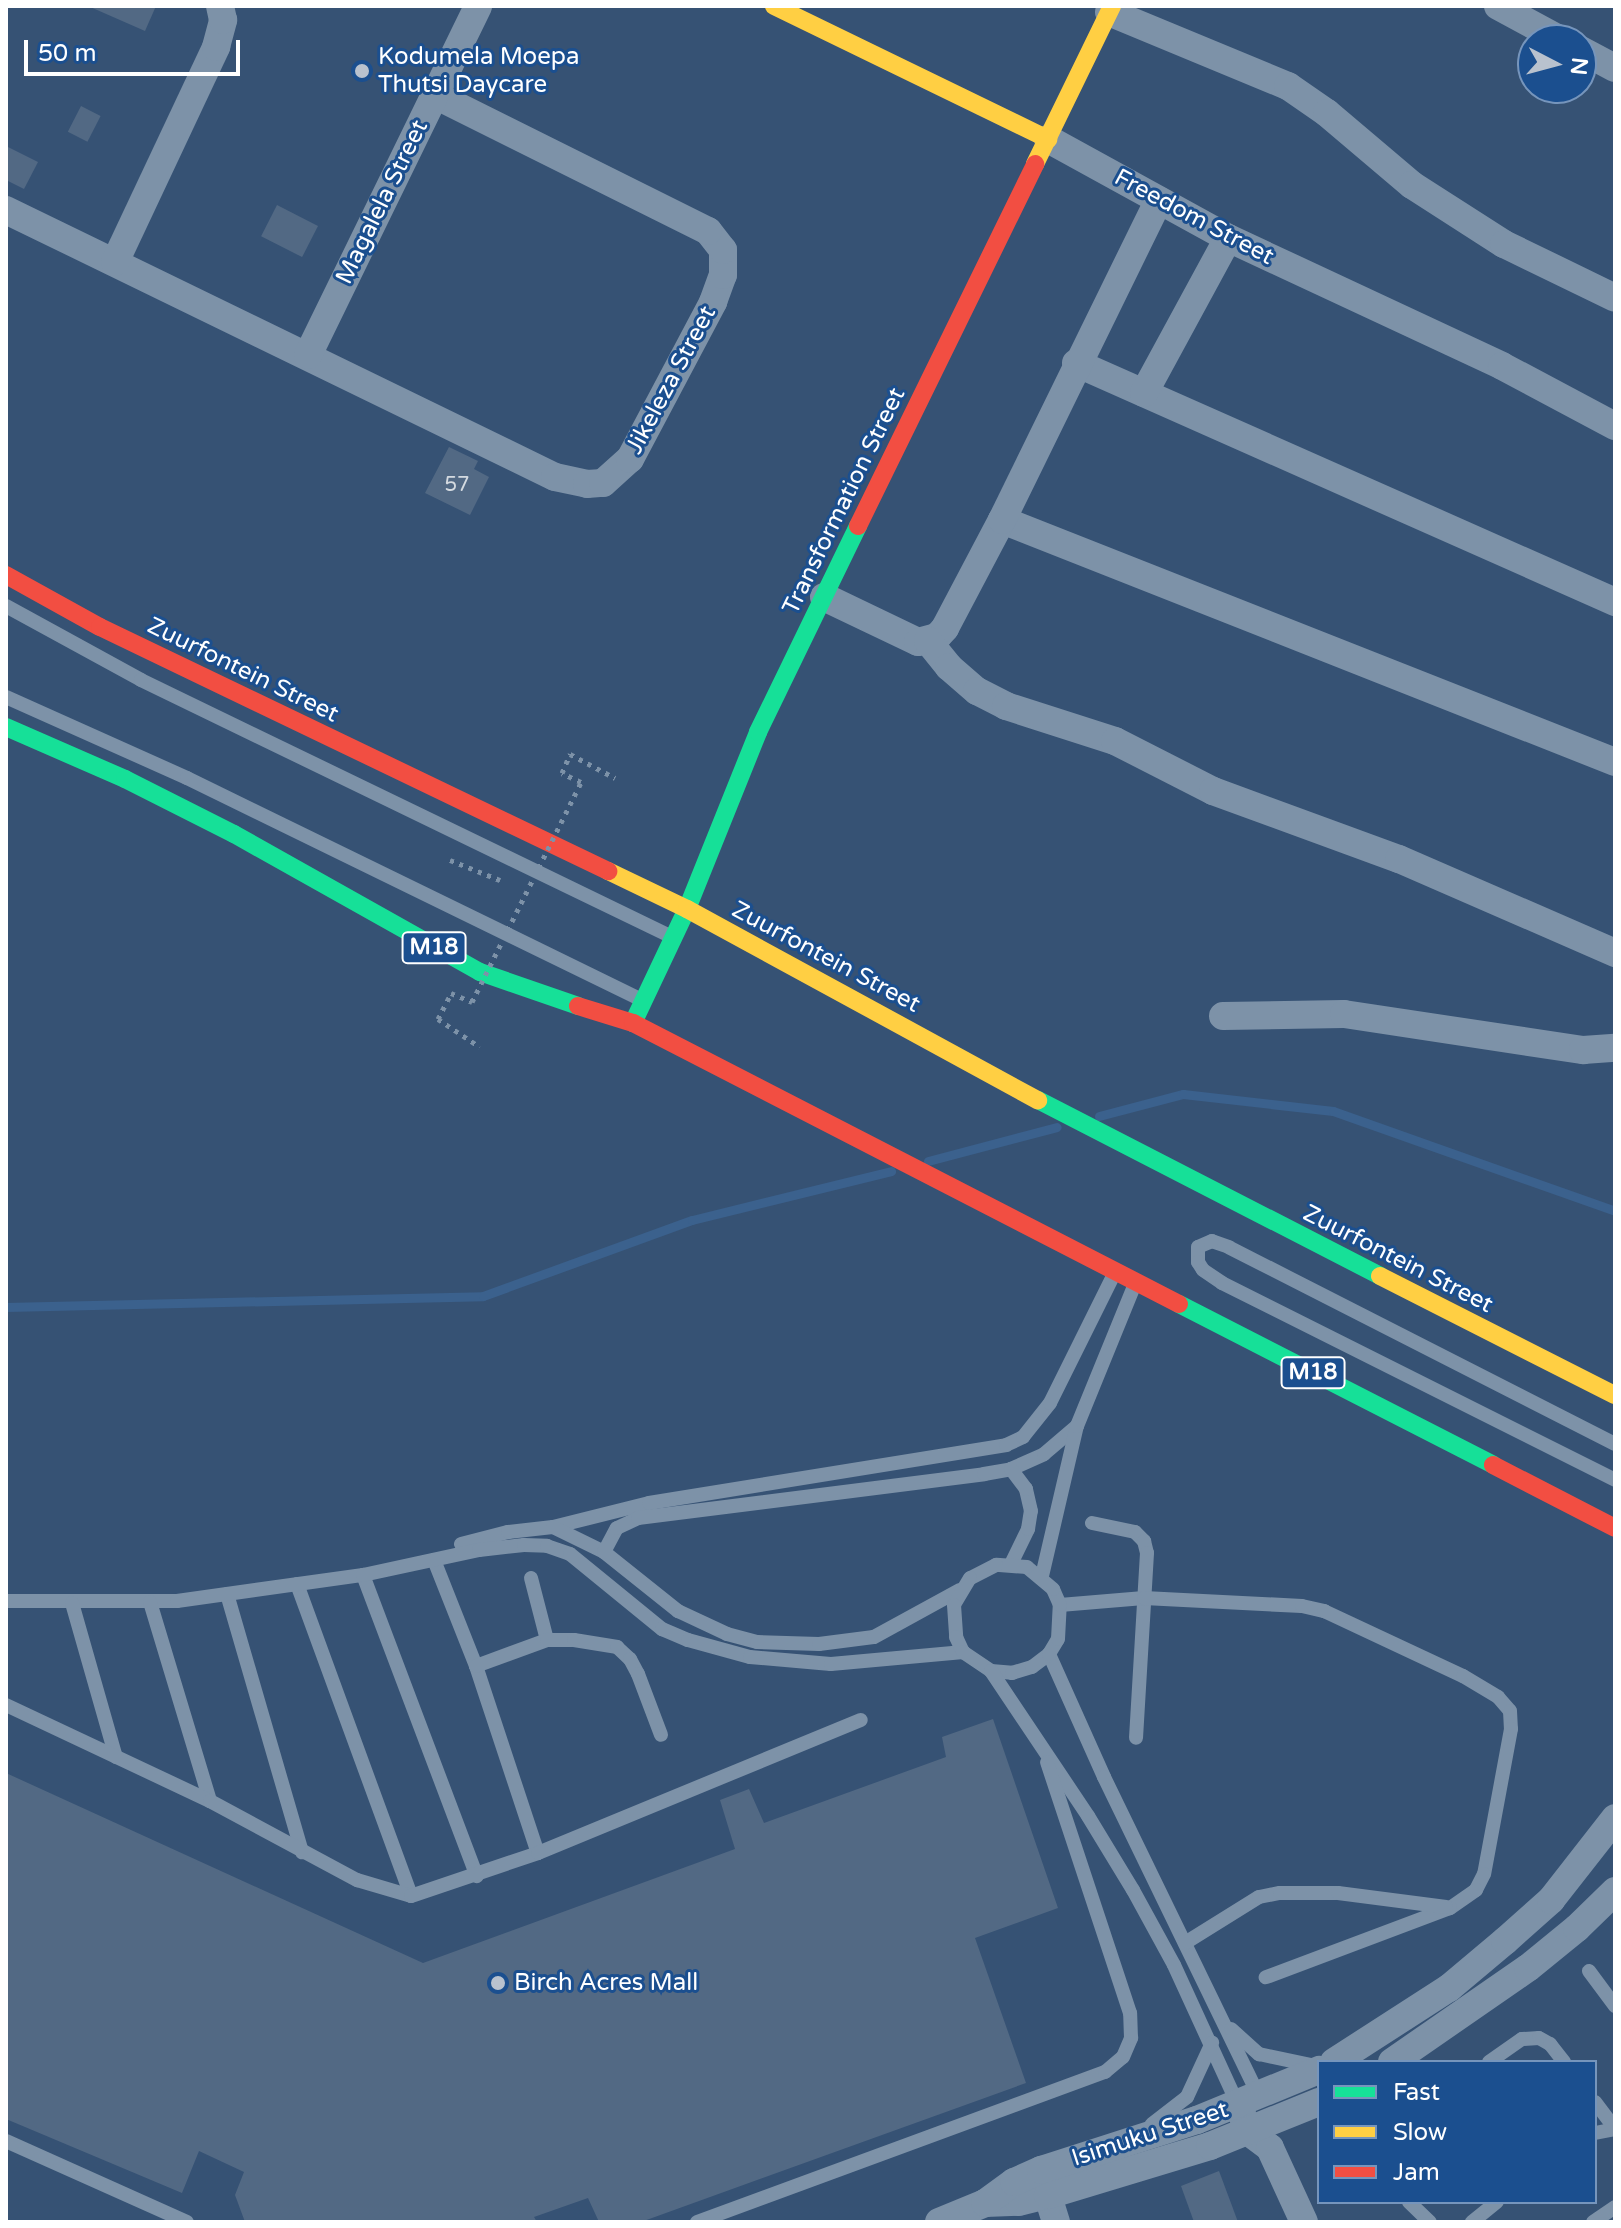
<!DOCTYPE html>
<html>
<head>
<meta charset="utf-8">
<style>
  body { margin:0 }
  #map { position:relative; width:1621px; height:2228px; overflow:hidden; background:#365274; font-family:"Varela Round",sans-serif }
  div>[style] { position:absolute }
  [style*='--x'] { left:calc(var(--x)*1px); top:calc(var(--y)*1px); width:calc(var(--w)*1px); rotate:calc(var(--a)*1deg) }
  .stream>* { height:9px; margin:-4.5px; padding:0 4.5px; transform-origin:4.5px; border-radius:4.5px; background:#3b618d }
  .building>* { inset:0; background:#526984; transform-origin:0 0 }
  .path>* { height:5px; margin-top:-2.5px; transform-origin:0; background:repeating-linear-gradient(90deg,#7d92a8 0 4px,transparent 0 10px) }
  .lane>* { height:14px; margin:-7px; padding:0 7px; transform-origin:7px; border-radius:7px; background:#7d92a8 }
  .street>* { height:28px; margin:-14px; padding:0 14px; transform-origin:14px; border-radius:14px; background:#7d92a8 }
  .fast>* { height:18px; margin:-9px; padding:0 9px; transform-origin:9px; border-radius:9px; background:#16e098 }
  .slow>* { height:18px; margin:-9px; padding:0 9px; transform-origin:9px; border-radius:9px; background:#ffcf43 }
  .jam>* { height:18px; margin:-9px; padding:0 9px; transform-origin:9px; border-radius:9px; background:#f24e42 }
  .path-bridge>* { height:5px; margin-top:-2.5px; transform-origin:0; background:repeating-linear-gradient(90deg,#7d92a8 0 4px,transparent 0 10px) }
  .dots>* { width:22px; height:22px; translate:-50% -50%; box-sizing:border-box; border:4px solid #1b4f8f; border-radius:50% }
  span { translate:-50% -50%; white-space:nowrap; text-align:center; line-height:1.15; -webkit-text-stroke:6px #1b4f8f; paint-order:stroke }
  .number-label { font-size:20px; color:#d4dae0 }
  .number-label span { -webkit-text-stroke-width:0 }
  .shield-label span { padding:2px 6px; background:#1b4f8f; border:2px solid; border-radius:6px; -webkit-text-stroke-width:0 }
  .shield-label { font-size:22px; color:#fff; font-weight:700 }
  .poi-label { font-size:24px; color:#fff }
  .left { translate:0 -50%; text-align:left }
  .street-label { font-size:24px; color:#fff }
  .frame { position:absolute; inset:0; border:8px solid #fff; pointer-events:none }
  .legend { position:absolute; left:1317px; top:2060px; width:280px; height:144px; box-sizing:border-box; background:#1b4f8f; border:2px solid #7695bc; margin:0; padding:10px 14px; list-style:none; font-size:24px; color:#fff }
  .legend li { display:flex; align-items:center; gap:16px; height:40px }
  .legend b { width:40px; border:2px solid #7695bc }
  .north { position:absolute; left:1517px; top:24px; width:80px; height:80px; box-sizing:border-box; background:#1b4f8f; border:2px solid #7695bc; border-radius:50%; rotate:96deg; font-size:22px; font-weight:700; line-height:32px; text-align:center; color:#fff }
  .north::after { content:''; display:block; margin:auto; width:28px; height:36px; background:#b9c2ce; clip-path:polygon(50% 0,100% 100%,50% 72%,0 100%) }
  .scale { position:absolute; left:24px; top:40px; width:216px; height:36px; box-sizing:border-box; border:4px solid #fff; border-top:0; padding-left:10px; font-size:24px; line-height:28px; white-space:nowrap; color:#fff; -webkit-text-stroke:6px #1b4f8f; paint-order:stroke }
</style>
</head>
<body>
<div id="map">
  <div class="stream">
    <div style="--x:1099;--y:1116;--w:87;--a:-14.7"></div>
    <div style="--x:1183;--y:1094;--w:151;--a:6.5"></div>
    <div style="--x:1333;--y:1111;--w:299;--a:19.5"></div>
    <div style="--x:928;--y:1161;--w:133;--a:-14.8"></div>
    <div style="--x:6;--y:1307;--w:477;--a:-1.3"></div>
    <div style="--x:483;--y:1296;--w:222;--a:-20"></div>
    <div style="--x:692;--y:1220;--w:205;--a:-13.8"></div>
  </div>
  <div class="building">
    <div style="clip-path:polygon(88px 6px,156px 6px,145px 31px)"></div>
    <div style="left:81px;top:106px;width:22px;height:29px;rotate:27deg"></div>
    <div style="clip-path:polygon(6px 146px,38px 162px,24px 189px,6px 180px)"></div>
    <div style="left:277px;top:205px;width:46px;height:35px;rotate:27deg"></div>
    <div style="clip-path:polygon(449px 447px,478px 461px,474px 469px,489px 477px,470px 515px,425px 493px)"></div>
    <div style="clip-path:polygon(993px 1719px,1058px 1908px,975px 1938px,1026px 2083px,641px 2222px,599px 2222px,588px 2198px,534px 2217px,537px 2222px,245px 2222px,235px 2195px,244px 2172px,199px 2151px,182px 2193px,6px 2119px,6px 1773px,423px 1963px,735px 1849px,720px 1800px,749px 1789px,764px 1823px,946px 1757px,942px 1737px)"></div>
    <div style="clip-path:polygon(1219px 2171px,1238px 2222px,1194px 2222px,1181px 2186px)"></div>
  </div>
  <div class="path">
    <div style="--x:570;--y:754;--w:51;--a:28.1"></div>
    <div style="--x:450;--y:860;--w:54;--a:21.8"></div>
    <div style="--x:438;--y:1019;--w:50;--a:33.7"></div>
  </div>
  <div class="lane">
    <div style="--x:6;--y:606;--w:154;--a:28.7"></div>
    <div style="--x:141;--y:680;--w:590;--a:25.83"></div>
    <div style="--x:6;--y:697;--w:198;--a:24.1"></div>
    <div style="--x:187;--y:778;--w:509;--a:26.01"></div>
    <div style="--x:1615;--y:1444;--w:433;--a:-153"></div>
    <div style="--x:1229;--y:1247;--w:18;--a:-161"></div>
    <div style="--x:1212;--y:1241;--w:15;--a:157"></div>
    <div style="--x:1198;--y:1247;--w:15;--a:90"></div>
    <div style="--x:1198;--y:1262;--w:9;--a:58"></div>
    <div style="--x:1203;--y:1270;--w:23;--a:34"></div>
    <div style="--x:1222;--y:1283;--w:440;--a:26.6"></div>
    <div style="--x:1092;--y:1523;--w:44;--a:11.8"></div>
    <div style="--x:1135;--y:1532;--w:13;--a:45"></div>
    <div style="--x:1144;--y:1541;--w:12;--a:76"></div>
    <div style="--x:1147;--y:1553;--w:185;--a:93.4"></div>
    <div style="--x:553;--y:1527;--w:99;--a:-14"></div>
    <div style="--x:649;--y:1503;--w:362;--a:-9.2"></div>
    <div style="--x:1006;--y:1445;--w:19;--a:-25"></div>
    <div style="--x:1023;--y:1437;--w:43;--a:-51.5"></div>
    <div style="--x:1050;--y:1403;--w:144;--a:-63.6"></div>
    <div style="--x:461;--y:1544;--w:49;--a:-14.3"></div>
    <div style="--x:508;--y:1532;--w:45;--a:-6.3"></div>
    <div style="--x:553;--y:1527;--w:57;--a:26.1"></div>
    <div style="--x:604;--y:1552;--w:95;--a:38.6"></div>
    <div style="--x:678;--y:1611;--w:54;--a:25.1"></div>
    <div style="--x:727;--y:1634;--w:31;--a:15"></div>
    <div style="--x:757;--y:1642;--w:62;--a:1.8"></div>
    <div style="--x:819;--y:1644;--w:55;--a:-7.3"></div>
    <div style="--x:874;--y:1637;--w:98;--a:-28.7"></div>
    <div style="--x:604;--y:1552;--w:27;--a:-62"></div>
    <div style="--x:617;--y:1528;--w:23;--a:-25"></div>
    <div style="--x:638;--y:1518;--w:349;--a:-7.2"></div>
    <div style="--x:984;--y:1474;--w:27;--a:-10"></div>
    <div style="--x:1011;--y:1469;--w:36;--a:-24"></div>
    <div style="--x:1044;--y:1454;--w:43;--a:-40.3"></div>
    <div style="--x:434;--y:1560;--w:114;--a:68.4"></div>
    <div style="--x:476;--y:1666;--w:197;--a:71.7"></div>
    <div style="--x:1011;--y:1564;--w:39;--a:-64"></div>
    <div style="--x:1028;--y:1529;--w:18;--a:-81"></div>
    <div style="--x:1031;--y:1511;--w:23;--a:-103"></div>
    <div style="--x:1026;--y:1489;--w:25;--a:-127"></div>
    <div style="--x:363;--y:1575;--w:322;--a:69.3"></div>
    <div style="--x:1042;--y:1576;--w:154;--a:-76.9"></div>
    <div style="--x:1077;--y:1426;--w:151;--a:-67.8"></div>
    <div style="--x:531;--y:1578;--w:64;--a:75.5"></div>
    <div style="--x:297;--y:1584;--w:332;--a:69.9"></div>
    <div style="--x:227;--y:1594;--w:269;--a:73.8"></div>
    <div style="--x:6;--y:1601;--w:171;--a:0"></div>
    <div style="--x:177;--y:1601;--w:188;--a:-8"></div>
    <div style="--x:363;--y:1575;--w:119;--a:-12.2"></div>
    <div style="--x:479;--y:1550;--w:45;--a:-6.3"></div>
    <div style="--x:524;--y:1545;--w:23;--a:2"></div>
    <div style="--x:547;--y:1546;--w:24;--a:19"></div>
    <div style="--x:570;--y:1554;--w:119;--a:39.2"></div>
    <div style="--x:662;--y:1629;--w:28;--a:23"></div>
    <div style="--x:688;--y:1640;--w:64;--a:15.3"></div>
    <div style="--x:750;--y:1657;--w:81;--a:4.9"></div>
    <div style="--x:831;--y:1664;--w:133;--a:-5.2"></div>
    <div style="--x:150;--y:1602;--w:208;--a:73.2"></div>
    <div style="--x:72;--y:1603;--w:160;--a:74.1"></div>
    <div style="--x:1060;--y:1605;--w:84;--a:-4.8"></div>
    <div style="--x:1144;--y:1598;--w:158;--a:2.9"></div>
    <div style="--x:1302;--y:1606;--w:23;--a:13"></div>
    <div style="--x:1324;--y:1611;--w:153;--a:25.1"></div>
    <div style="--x:1463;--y:1676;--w:41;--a:31"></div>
    <div style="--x:1498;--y:1697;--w:18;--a:49"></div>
    <div style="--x:1510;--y:1711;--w:18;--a:87"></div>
    <div style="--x:1511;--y:1729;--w:147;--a:100.5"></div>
    <div style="--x:1484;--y:1874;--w:18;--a:117"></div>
    <div style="--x:1476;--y:1890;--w:32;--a:145"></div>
    <div style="--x:1450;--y:1908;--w:197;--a:159.4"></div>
    <div style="--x:1049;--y:1654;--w:135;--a:65.9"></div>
    <div style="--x:1104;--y:1777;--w:355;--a:64.1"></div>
    <div style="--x:476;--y:1666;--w:76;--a:-20.1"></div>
    <div style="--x:547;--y:1640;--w:27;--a:0"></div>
    <div style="--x:574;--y:1640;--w:44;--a:9.2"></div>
    <div style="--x:617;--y:1647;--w:18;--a:43"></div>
    <div style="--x:630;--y:1659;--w:17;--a:62"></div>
    <div style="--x:638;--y:1674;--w:65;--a:69.3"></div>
    <div style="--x:991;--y:1671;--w:21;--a:5"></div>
    <div style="--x:1012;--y:1673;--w:21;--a:-17"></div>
    <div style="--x:1032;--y:1667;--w:21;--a:-37"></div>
    <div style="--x:1049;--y:1654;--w:17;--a:-59"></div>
    <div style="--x:1058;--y:1639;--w:34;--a:-87"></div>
    <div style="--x:1060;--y:1605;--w:17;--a:-114"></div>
    <div style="--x:1053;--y:1589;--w:34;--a:-140"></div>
    <div style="--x:1027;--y:1567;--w:31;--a:-176"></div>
    <div style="--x:996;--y:1565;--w:29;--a:153"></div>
    <div style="--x:970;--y:1578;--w:31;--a:121"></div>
    <div style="--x:954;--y:1605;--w:32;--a:86"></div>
    <div style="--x:956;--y:1637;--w:17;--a:65"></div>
    <div style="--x:963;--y:1652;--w:34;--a:34"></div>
    <div style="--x:991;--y:1671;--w:174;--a:56.2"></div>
    <div style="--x:1088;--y:1816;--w:87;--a:58.7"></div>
    <div style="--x:1133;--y:1890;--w:85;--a:61.3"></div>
    <div style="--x:1174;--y:1965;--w:154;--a:65.4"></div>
    <div style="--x:6;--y:1705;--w:225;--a:25.2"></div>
    <div style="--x:210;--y:1801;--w:167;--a:28.3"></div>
    <div style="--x:357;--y:1880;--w:56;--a:16.5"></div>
    <div style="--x:411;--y:1896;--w:134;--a:-18.7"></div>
    <div style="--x:538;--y:1853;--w:349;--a:-22.4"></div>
    <div style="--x:1185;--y:1943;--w:87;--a:-31.9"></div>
    <div style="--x:1259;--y:1897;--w:21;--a:-11"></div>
    <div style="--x:1280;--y:1893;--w:58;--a:0"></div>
    <div style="--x:1338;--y:1893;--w:109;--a:7.4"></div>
    <div style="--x:1589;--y:1971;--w:44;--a:53.4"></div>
    <div style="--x:1231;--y:2029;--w:38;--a:42"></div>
    <div style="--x:1259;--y:2054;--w:57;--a:12.1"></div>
    <div style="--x:1489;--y:2062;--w:40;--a:-34.9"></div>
    <div style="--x:1522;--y:2039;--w:17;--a:-3"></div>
    <div style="--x:1539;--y:2038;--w:13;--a:29"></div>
    <div style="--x:1550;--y:2044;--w:23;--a:52"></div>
    <div style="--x:1595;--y:2102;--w:31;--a:53"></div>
    <div style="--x:1152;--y:2124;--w:44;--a:-37.6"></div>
    <div style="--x:1187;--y:2097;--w:60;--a:-65.2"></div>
    <div style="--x:1595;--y:2133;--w:20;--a:-11"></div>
    <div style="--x:6;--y:2141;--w:198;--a:24.1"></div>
    <div style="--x:1409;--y:2202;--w:29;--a:44"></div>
    <div style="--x:697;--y:2222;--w:435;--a:-20.2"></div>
    <div style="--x:1105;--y:2072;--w:23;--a:-40"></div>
    <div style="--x:1123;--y:2057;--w:21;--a:-67"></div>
    <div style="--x:1131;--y:2038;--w:25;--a:-92"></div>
    <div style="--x:1130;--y:2013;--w:264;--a:-108.3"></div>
    <div style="--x:1472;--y:2222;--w:32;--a:-39"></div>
    <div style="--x:1593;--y:2222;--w:27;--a:-34"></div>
  </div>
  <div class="street">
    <div style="--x:1498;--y:6;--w:72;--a:28.4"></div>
    <div style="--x:1109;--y:12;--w:194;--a:22.5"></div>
    <div style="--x:1288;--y:86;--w:47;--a:34.7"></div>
    <div style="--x:1327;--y:113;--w:111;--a:40.3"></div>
    <div style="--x:1412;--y:185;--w:109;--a:32.7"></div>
    <div style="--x:1504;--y:244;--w:123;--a:25.9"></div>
    <div style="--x:1581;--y:50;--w:38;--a:28"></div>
    <div style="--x:1048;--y:139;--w:205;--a:28.8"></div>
    <div style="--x:1228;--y:238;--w:302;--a:25"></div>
    <div style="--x:1502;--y:366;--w:128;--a:28"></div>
    <div style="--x:6;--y:210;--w:610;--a:25.94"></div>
    <div style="--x:555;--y:477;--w:33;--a:12"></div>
    <div style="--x:587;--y:484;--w:16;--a:-4"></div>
    <div style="--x:603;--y:483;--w:36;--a:-42"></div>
    <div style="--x:630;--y:459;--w:178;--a:-62.1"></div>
    <div style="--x:713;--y:302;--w:29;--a:-70"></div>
    <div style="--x:723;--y:275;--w:25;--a:-90"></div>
    <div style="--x:723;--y:250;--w:24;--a:-128"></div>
    <div style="--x:708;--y:231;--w:305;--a:-153.5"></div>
    <div style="--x:115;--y:262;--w:238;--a:-64.8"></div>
    <div style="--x:216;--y:47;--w:28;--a:-75"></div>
    <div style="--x:223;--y:20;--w:14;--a:-102"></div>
    <div style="--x:308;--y:355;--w:388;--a:-64"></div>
    <div style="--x:1076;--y:363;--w:590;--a:23.91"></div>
    <div style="--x:1144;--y:393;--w:176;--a:-61.5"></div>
    <div style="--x:1002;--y:520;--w:659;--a:21.54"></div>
    <div style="--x:824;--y:597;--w:104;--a:25.6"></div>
    <div style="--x:918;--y:642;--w:20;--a:-15"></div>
    <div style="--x:937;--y:637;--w:12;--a:-48"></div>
    <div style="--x:945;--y:628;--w:122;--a:-62.2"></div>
    <div style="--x:1002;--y:520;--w:356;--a:-63.9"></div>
    <div style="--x:928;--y:641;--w:33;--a:51"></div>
    <div style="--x:949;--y:667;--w:37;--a:41"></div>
    <div style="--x:977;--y:691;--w:33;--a:27"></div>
    <div style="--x:1006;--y:706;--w:114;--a:17.8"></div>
    <div style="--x:1115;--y:741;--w:110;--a:27"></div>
    <div style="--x:1213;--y:791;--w:198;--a:20.1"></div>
    <div style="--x:1399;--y:859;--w:236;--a:23.5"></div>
    <div style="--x:1223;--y:1016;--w:121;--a:-0.9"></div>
    <div style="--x:1344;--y:1014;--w:242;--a:8.6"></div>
    <div style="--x:1583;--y:1050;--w:32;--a:-4"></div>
    <div style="--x:1334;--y:2062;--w:137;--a:-32.8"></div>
    <div style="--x:1449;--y:1988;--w:73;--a:-40"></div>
    <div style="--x:1505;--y:1941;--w:62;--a:-41.7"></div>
    <div style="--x:1551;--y:1900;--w:104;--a:-52"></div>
    <div style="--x:1392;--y:2062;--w:165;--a:-34.7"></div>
    <div style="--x:1528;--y:1968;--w:63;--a:-39.2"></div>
    <div style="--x:1577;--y:1928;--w:53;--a:-44.2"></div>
    <div style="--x:1243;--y:2117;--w:16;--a:68"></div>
    <div style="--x:1249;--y:2132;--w:26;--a:37"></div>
    <div style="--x:1270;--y:2148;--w:81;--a:65.3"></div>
    <div style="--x:1042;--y:2177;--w:47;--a:72.7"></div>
    <div style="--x:985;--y:2203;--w:34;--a:-2"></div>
    <div style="--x:1019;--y:2202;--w:30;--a:-14"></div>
    <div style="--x:1048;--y:2195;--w:169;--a:-16.8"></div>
    <div style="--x:1210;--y:2146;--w:118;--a:-22"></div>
    <div style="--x:939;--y:2222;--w:50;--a:-22.4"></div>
    <div style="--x:985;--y:2203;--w:36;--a:-36"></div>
    <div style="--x:1014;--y:2182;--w:30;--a:-24"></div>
    <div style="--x:1041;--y:2170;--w:164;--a:-17.8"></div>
    <div style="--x:1197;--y:2120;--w:132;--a:-22.3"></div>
  </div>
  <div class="fast">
    <div style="--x:6;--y:727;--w:130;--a:23.6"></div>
    <div style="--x:125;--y:779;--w:122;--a:26.8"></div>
    <div style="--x:234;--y:834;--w:282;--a:29.3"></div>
    <div style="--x:480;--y:972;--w:104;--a:19.1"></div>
    <div style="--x:633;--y:1023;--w:126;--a:-64.7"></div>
    <div style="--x:687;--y:909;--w:191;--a:-68.1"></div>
    <div style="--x:758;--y:732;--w:229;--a:-64.1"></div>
    <div style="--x:1038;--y:1100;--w:385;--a:27.2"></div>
    <div style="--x:1179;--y:1304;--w:353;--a:27.1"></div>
  </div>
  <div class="slow">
    <div style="--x:774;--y:6;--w:305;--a:25.9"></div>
    <div style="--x:1035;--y:164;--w:176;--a:-64"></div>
    <div style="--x:608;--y:871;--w:88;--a:25.7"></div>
    <div style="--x:687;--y:909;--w:400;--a:28.6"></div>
    <div style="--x:1380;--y:1276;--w:263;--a:26.9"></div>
  </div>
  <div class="jam">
    <div style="--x:858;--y:526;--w:403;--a:-63.9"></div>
    <div style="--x:6;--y:575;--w:107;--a:29"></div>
    <div style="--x:100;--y:627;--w:564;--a:25.66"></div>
    <div style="--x:578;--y:1006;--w:58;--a:17.2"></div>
    <div style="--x:633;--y:1023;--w:614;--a:27.23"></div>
    <div style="--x:1493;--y:1465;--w:137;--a:27.3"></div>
  </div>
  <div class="path-bridge">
    <div style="--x:438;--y:1019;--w:29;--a:-63"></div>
    <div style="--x:451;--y:993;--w:23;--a:23"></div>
    <div style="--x:472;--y:1002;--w:246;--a:-63.6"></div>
    <div style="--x:581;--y:782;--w:21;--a:-155"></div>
    <div style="--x:562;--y:773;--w:21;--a:-67"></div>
  </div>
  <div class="dots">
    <div style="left:362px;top:71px;background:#b9c2ce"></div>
    <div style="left:498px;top:1983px;background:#b9c2ce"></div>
  </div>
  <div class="number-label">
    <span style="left:457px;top:485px">57</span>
  </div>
  <div class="shield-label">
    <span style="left:434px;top:948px">M18</span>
    <span style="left:1313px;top:1373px">M18</span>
  </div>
  <div class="poi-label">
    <span class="left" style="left:378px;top:71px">Kodumela Moepa<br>Thutsi Daycare</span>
    <span class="left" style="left:514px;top:1983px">Birch Acres Mall</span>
  </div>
  <div class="street-label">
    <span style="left:382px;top:202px;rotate:-64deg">Magalela Street</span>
    <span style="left:1194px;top:217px;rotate:28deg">Freedom Street</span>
    <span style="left:671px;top:380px;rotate:-62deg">Jikeleza Street</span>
    <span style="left:844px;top:501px;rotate:-64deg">Transformation Street</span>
    <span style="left:243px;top:670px;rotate:26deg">Zuurfontein Street</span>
    <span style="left:826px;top:957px;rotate:28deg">Zuurfontein Street</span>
    <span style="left:1398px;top:1259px;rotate:27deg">Zuurfontein Street</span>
    <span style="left:1150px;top:2134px;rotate:-18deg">Isimuku Street</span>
  </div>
  <div class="frame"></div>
  <ul class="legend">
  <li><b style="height:10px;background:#16e098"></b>Fast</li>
  <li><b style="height:10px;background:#ffcf43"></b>Slow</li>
  <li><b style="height:10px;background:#f24e42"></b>Jam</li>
  </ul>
  <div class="north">N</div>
  <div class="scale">50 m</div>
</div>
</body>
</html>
